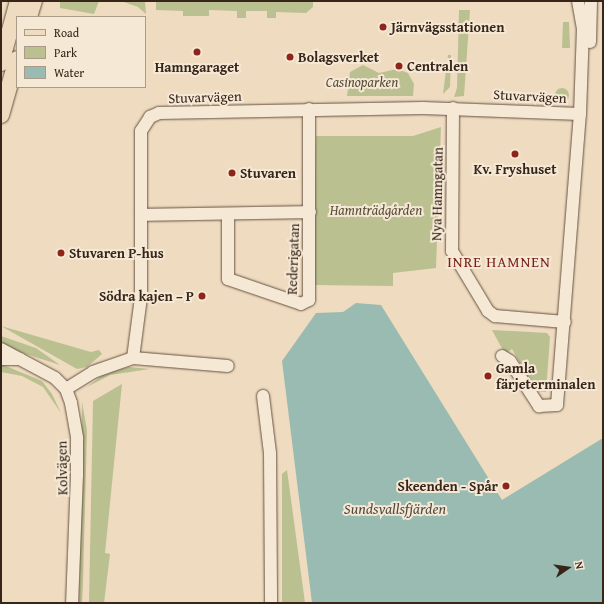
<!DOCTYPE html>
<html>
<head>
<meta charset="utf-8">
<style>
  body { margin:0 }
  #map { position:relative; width:604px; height:604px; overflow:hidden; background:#efdbbf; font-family:"Gentium Book Plus",serif }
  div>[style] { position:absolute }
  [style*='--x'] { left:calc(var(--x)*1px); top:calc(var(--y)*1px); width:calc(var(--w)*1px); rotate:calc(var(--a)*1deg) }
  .green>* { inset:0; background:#bbc090 }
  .round { border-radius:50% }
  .water>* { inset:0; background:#9abbb1 }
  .roads { filter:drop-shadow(0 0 1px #655243) drop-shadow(0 0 1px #655243) }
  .minor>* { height:12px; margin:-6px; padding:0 6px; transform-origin:6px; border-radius:6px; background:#f5e8d5 }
  .major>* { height:16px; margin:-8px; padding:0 8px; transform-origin:8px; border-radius:8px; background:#efdbbf }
  .dots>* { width:11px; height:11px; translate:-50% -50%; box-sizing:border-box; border:2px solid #f5e8d5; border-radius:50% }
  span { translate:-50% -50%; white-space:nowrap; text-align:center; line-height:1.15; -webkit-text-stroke:4px #f5e8d5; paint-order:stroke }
  .poi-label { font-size:14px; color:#37251a; font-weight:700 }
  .left { translate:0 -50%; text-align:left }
  .right { translate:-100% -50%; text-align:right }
  .park-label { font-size:14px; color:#584c38; font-style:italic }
  .street-label { font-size:14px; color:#37251a }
  .neighbourhood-label { font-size:15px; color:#7a1f14; letter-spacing:1px }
  .water-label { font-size:15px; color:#504a40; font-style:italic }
  .frame { position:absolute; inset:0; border:2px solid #37251a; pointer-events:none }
  .legend { position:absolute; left:16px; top:16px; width:130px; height:72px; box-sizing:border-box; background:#f5e8d5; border:1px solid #a99a8a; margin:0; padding:5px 7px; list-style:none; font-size:12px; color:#37251a }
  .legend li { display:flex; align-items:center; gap:8px; height:20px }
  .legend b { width:20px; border:1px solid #a99a8a }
  .north { position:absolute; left:548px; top:548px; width:40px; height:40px; -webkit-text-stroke:3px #f5e8d5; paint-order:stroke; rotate:77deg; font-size:11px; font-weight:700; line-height:16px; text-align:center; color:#37251a }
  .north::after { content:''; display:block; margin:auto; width:14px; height:18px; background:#37251a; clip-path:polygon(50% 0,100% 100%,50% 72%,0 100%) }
</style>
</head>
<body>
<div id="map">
  <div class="green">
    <div style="clip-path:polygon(60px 1px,99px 1px,94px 14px,60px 8px)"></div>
    <div style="clip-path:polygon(121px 1px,145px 1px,146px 14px,138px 7px)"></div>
    <div style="clip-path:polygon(156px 1px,313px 1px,313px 7px,306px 13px,276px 12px,276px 18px,267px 18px,267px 11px,246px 11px,246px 18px,237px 18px,237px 11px,209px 10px,209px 16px,183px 16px,183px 11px,156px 10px)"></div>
    <div style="clip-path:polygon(459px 10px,470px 10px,464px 96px,454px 97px,457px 88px)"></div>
    <div style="clip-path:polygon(563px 22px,569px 22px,570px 48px,562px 48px)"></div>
    <div style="clip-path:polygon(448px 55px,451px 55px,450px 87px,443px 94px)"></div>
    <div style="clip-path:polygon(363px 65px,379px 73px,397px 69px,408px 73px,414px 84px,413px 96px,347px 96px,350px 72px)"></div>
    <div class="round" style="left:555px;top:88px;width:14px;height:14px"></div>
    <div style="clip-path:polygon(441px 127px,436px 268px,393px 273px,393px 286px,314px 285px,316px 136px,413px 136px)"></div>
    <div style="clip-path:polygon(1px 326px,91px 352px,99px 350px,102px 354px,87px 367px,77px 369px)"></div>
    <div style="clip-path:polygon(492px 330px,547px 333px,550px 337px,546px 392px,536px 391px,512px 349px,505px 354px)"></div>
    <div style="clip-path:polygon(1px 336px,36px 348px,60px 365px,1px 346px)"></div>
    <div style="clip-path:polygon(1px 364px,42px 381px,52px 394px,61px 413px,43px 387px,22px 376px,1px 372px)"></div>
    <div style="clip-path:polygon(129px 367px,150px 369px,110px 375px,87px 387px,105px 373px)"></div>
    <div style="clip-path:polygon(122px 384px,105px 553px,110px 554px,104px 603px,89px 603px,93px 401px)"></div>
    <div style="clip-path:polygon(82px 402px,87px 430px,83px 583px,82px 603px,79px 603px)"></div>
    <div style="clip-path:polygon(287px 470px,305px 603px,282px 603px,282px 474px)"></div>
  </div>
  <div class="water">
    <div style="clip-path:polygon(356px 303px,381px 305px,502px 500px,603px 438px,603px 603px,312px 603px,282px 361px,316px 313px,343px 312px)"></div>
  </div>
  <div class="roads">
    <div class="minor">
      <div style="--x:590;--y:42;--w:41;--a:-88.6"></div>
      <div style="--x:453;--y:108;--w:143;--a:90.4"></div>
      <div style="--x:452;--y:251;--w:70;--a:59"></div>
      <div style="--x:488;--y:311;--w:9;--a:36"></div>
      <div style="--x:495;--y:316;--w:70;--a:4.9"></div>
      <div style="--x:228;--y:214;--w:65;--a:90"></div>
      <div style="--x:228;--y:279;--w:77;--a:18.9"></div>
      <div style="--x:301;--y:304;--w:9;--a:-27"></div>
      <div style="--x:309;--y:300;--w:191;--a:-90"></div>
      <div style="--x:141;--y:215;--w:169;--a:-1"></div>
      <div style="--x:1;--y:349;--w:61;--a:28.2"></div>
      <div style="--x:55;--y:378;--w:16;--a:45"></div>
      <div style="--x:66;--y:389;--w:15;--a:70"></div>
      <div style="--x:71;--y:403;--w:36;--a:80"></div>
      <div style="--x:77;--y:438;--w:37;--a:90"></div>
      <div style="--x:77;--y:475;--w:128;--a:92.2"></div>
      <div style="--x:502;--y:356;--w:9;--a:32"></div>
      <div style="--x:510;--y:361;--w:54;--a:57.2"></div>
      <div style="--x:539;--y:406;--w:18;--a:-3"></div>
      <div style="--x:557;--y:405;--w:292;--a:-85.5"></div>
      <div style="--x:580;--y:114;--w:85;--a:-88"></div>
      <div style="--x:583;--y:29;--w:28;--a:-100"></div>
      <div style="--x:133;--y:358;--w:95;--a:4.8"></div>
      <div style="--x:1;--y:359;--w:19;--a:0"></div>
      <div style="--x:66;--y:389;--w:32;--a:-32"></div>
      <div style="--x:93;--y:372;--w:42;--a:-19.3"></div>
      <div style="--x:133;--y:358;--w:62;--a:-82.5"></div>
      <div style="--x:141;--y:297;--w:166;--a:-90"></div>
      <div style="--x:141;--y:131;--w:17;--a:-57"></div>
      <div style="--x:150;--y:117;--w:10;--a:-24"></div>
      <div style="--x:159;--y:113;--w:264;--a:-1.1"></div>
      <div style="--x:423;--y:108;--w:157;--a:2.2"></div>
      <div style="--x:263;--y:396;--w:57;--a:83"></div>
      <div style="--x:270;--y:453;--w:150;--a:89.6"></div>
    </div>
    <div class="major">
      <div style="--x:29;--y:17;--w:17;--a:-73"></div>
      <div style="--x:1;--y:63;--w:64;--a:-74.7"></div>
      <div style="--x:1;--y:115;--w:58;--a:-74.1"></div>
    </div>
  </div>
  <div class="dots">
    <div style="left:383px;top:27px;background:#8f2418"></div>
    <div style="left:197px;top:52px;background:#8f2418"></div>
    <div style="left:290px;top:57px;background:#8f2418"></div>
    <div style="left:399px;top:66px;background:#8f2418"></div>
    <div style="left:515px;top:154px;background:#8f2418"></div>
    <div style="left:232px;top:173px;background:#8f2418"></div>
    <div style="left:61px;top:253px;background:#8f2418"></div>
    <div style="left:202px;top:296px;background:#8f2418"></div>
    <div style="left:488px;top:376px;background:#8f2418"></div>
    <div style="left:506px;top:486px;background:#8f2418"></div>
  </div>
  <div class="poi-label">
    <span class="left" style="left:391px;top:27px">Järnvägsstationen</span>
    <span class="left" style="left:298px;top:57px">Bolagsverket</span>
    <span class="left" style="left:407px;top:66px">Centralen</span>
    <span style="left:197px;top:67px">Hamngaraget</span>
    <span style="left:515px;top:169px">Kv. Fryshuset</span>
    <span class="left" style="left:240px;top:173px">Stuvaren</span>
    <span class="left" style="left:69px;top:253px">Stuvaren P-hus</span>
    <span class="right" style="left:194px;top:296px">Södra kajen – P</span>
    <span class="left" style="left:496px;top:376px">Gamla<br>färjeterminalen</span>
    <span class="right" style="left:498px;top:486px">Skeenden - Spår</span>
  </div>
  <div class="park-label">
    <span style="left:362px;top:82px">Casinoparken</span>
    <span style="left:376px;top:210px">Hamnträdgården</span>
  </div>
  <div class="street-label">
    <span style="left:530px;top:96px;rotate:3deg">Stuvarvägen</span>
    <span style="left:205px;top:97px;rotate:-2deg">Stuvarvägen</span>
    <span style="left:437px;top:194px;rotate:-89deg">Nya Hamngatan</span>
    <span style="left:293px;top:259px;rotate:-88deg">Rederigatan</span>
    <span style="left:62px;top:468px;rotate:-91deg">Kolvägen</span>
  </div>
  <div class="neighbourhood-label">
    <span style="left:499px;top:262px">INRE HAMNEN</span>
  </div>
  <div class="water-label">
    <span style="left:395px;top:509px">Sundsvallsfjärden</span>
  </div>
  <div class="frame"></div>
  <ul class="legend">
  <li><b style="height:5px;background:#efdbbf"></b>Road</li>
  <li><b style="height:11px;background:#bbc090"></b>Park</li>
  <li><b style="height:11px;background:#9abbb1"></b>Water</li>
  </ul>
  <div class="north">N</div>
</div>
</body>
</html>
